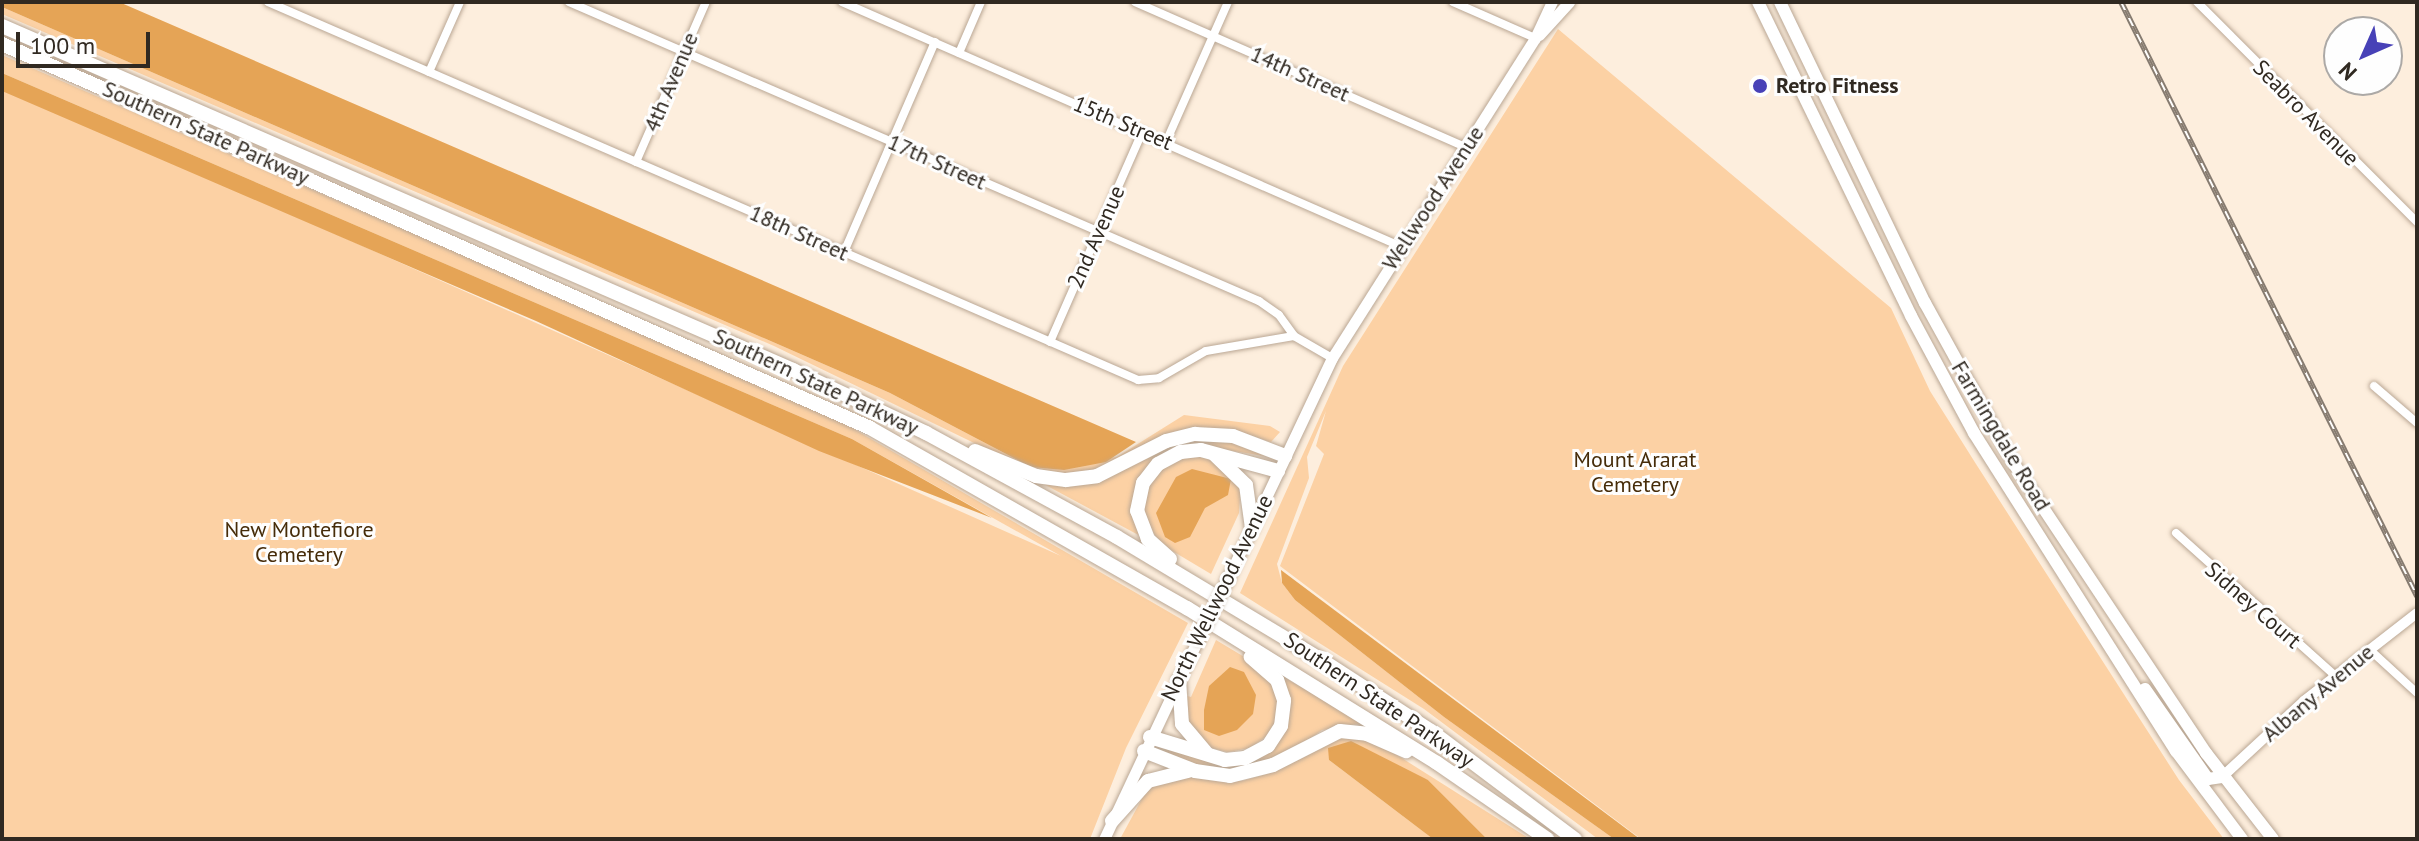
<!DOCTYPE html>
<html>
<head>
<meta charset="utf-8">
<style>
  body { margin:0 }
  #map { position:relative; width:2419px; height:841px; overflow:hidden; background:#fdeedd; font-family:"PT Sans",sans-serif }
  div>[style] { position:absolute }
  [style*='--x'] { left:calc(var(--x)*1px); top:calc(var(--y)*1px); width:calc(var(--w)*1px); rotate:calc(var(--a)*1deg) }
  .green>* { inset:0; background:#fcd1a4 }
  .forest>* { inset:0; background:#e5a456 }
  .roads { filter:drop-shadow(0 0 2px #baa794) drop-shadow(0 0 2px #baa794) }
  .minor>* { height:8px; margin:-4px; padding:0 4px; transform-origin:4px; border-radius:4px; background:#fff }
  .tertiary>* { height:10px; margin:-5px; padding:0 5px; transform-origin:5px; border-radius:5px; background:#fff }
  .secondary>* { height:11px; margin:-5.5px; padding:0 5.5px; transform-origin:5.5px; border-radius:5.5px; background:#fff }
  .primary>* { height:12px; margin:-6px; padding:0 6px; transform-origin:6px; border-radius:6px; background:#fff }
  .motorway>* { height:14px; margin:-7px; padding:0 7px; transform-origin:7px; border-radius:7px; background:#fff }
  .rail>* { height:6px; margin-top:-3px; transform-origin:0; background:repeating-linear-gradient(90deg,#fefefe 0 9px,#867b70 0 18px); box-sizing:border-box; border-block:2px solid #867b70 }
  .bridges { filter:drop-shadow(0 0 2px #baa794) drop-shadow(0 0 2px #baa794) }
  .secondary-bridge>* { height:11px; margin:-5.5px; padding:0 5.5px; transform-origin:5.5px; border-radius:5.5px; background:#fff }
  .dots>* { width:22px; height:22px; translate:-50% -50%; box-sizing:border-box; border:4px solid #fefefe; border-radius:50% }
  span { translate:-50% -50%; white-space:nowrap; text-align:center; line-height:1.15; -webkit-text-stroke:6px #fefefe; paint-order:stroke }
  .street-label { font-size:22px; color:#302921 }
  .poi-label { font-size:22px; color:#302921; font-weight:700 }
  .left { translate:0 -50%; text-align:left }
  .park-label { font-size:22px; color:#462c09 }
  .frame { position:absolute; inset:0; border:4px solid #302921; pointer-events:none }
  .north { position:absolute; left:2323px; top:16px; width:80px; height:80px; box-sizing:border-box; background:#fefefe; border:2px solid #aca9a6; border-radius:50%; rotate:225deg; font-size:22px; font-weight:700; line-height:32px; text-align:center; color:#302921 }
  .north::after { content:''; display:block; margin:auto; width:28px; height:36px; background:#4741b7; clip-path:polygon(50% 0,100% 100%,50% 72%,0 100%) }
  .scale { position:absolute; left:16px; top:32px; width:134px; height:36px; box-sizing:border-box; border:4px solid #302921; border-top:0; padding-left:10px; font-size:24px; line-height:28px; white-space:nowrap; color:#302921; -webkit-text-stroke:6px #fefefe; paint-order:stroke }
</style>
</head>
<body>
<div id="map">
  <div class="green">
    <div style="clip-path:polygon(2px 7px,890px 393px,1031px 467px,1117px 457px,1184px 415px,1270px 426px,1280px 432px,1271px 442px,1243px 433px,1176px 431px,1096px 470px,1078px 474px,1032px 471px,774px 346px,2px 14px)"></div>
    <div style="clip-path:polygon(1558px 29px,1891px 308px,1930px 391px,1976px 464px,2179px 780px,2224px 839px,1641px 839px,1280px 566px,1324px 454px,1316px 446px,1326px 411px,1307px 457px,1309px 478px,1277px 564px,1282px 583px,1295px 600px,1444px 717px,1614px 839px,1598px 839px,1424px 709px,1240px 593px,1343px 366px)"></div>
    <div style="clip-path:polygon(2px 55px,828px 414px,1188px 623px,1126px 748px,1090px 839px,2px 839px,2px 86px,1061px 556px,852px 439px,2px 73px)"></div>
    <div style="clip-path:polygon(1227px 438px,1264px 456px,1185px 443px,1150px 463px,1142px 474px,1144px 538px,1040px 482px,1064px 483px,1181px 439px)"></div>
    <div style="clip-path:polygon(1189px 455px,1211px 458px,1241px 480px,1239px 513px,1211px 574px,1159px 543px,1141px 508px,1154px 474px)"></div>
    <div style="clip-path:polygon(1216px 640px,1246px 658px,1277px 689px,1280px 713px,1268px 735px,1250px 748px,1228px 752px,1207px 747px,1191px 733px,1185px 716px,1187px 696px,1191px 697px)"></div>
    <div style="clip-path:polygon(1282px 676px,1362px 723px,1322px 730px,1293px 751px,1241px 770px,1201px 766px,1164px 752px,1167px 748px,1230px 765px,1276px 742px)"></div>
    <div style="clip-path:polygon(1329px 738px,1370px 738px,1530px 839px,1487px 839px,1428px 780px,1329px 760px,1433px 839px,1120px 839px,1150px 784px,1171px 776px,1242px 781px,1274px 772px)"></div>
  </div>
  <div class="forest">
    <div style="clip-path:polygon(2px 2px,119px 2px,1136px 442px,1106px 462px,1064px 470px,1031px 467px,890px 393px,2px 7px)"></div>
    <div style="clip-path:polygon(2px 73px,852px 439px,992px 518px,819px 451px,536px 321px,2px 91px)"></div>
    <div style="clip-path:polygon(1192px 469px,1231px 479px,1228px 495px,1205px 508px,1190px 537px,1175px 543px,1165px 537px,1156px 513px,1176px 477px)"></div>
    <div style="clip-path:polygon(1281px 570px,1640px 839px,1614px 839px,1444px 717px,1295px 600px,1282px 583px)"></div>
    <div style="clip-path:polygon(1230px 667px,1244px 672px,1256px 695px,1253px 714px,1237px 730px,1219px 736px,1204px 730px,1204px 710px,1209px 686px)"></div>
    <div style="clip-path:polygon(1351px 741px,1428px 780px,1487px 839px,1433px 839px,1329px 760px,1328px 748px)"></div>
  </div>
  <div class="roads">
    <div class="minor">
      <div style="--x:268;--y:2;--w:949;--a:23.48"></div>
      <div style="--x:1138;--y:380;--w:21;--a:-5"></div>
      <div style="--x:1159;--y:378;--w:54;--a:-29.9"></div>
      <div style="--x:1206;--y:351;--w:89;--a:-9.7"></div>
      <div style="--x:569;--y:2;--w:752;--a:23.43"></div>
      <div style="--x:1259;--y:301;--w:24;--a:35"></div>
      <div style="--x:1279;--y:315;--w:26;--a:54"></div>
      <div style="--x:1294;--y:336;--w:44;--a:30.1"></div>
      <div style="--x:842;--y:2;--w:611;--a:23.63"></div>
      <div style="--x:1135;--y:2;--w:361;--a:23.7"></div>
      <div style="--x:1453;--y:2;--w:90;--a:23.7"></div>
      <div style="--x:2197;--y:2;--w:311;--a:45"></div>
      <div style="--x:959;--y:53;--w:56;--a:-66.7"></div>
      <div style="--x:429;--y:72;--w:77;--a:-66.1"></div>
      <div style="--x:1166;--y:142;--w:153;--a:-66.1"></div>
      <div style="--x:636;--y:162;--w:175;--a:-66.4"></div>
      <div style="--x:844;--y:252;--w:229;--a:-66.6"></div>
      <div style="--x:1050;--y:342;--w:229;--a:-66.3"></div>
      <div style="--x:2374;--y:386;--w:57;--a:40.7"></div>
      <div style="--x:2176;--y:533;--w:212;--a:41.9"></div>
      <div style="--x:2369;--y:649;--w:65;--a:42.5"></div>
    </div>
    <div class="tertiary">
      <div style="--x:2222;--y:777;--w:112;--a:-42.8"></div>
      <div style="--x:2304;--y:701;--w:143;--a:-37.9"></div>
    </div>
    <div class="secondary">
      <div style="--x:1539;--y:35;--w:45;--a:-47.7"></div>
      <div style="--x:1227;--y:580;--w:246;--a:-64.7"></div>
      <div style="--x:1332;--y:358;--w:379;--a:-57.6"></div>
      <div style="--x:1535;--y:38;--w:40;--a:-65"></div>
      <div style="--x:1104;--y:839;--w:221;--a:-64.8"></div>
    </div>
    <div class="primary">
      <div style="--x:1758;--y:2;--w:349;--a:64"></div>
      <div style="--x:1911;--y:316;--w:133;--a:61.7"></div>
      <div style="--x:1974;--y:433;--w:377;--a:57.6"></div>
      <div style="--x:2176;--y:751;--w:110;--a:53.1"></div>
      <div style="--x:1780;--y:2;--w:334;--a:64.3"></div>
      <div style="--x:1925;--y:303;--w:184;--a:61.1"></div>
      <div style="--x:2014;--y:464;--w:347;--a:56.4"></div>
      <div style="--x:2206;--y:753;--w:109;--a:52.1"></div>
      <div style="--x:2145;--y:689;--w:110;--a:55"></div>
      <div style="--x:2208;--y:779;--w:14;--a:-8"></div>
    </div>
    <div class="motorway">
      <div style="--x:2;--y:26;--w:863;--a:23.5"></div>
      <div style="--x:793;--y:370;--w:147;--a:25.3"></div>
      <div style="--x:926;--y:433;--w:217;--a:28.6"></div>
      <div style="--x:1117;--y:537;--w:237;--a:31"></div>
      <div style="--x:1320;--y:659;--w:132;--a:33"></div>
      <div style="--x:1431;--y:731;--w:180;--a:36.9"></div>
      <div style="--x:2;--y:44;--w:949;--a:23.86"></div>
      <div style="--x:870;--y:428;--w:365;--a:29.6"></div>
      <div style="--x:1187;--y:608;--w:294;--a:31.8"></div>
      <div style="--x:1437;--y:763;--w:134;--a:34.6"></div>
      <div style="--x:975;--y:451;--w:66;--a:22.3"></div>
      <div style="--x:1036;--y:476;--w:30;--a:8"></div>
      <div style="--x:1066;--y:480;--w:31;--a:-7"></div>
      <div style="--x:1097;--y:476;--w:77;--a:-26.9"></div>
      <div style="--x:1166;--y:441;--w:30;--a:-14"></div>
      <div style="--x:1195;--y:434;--w:38;--a:3"></div>
      <div style="--x:1233;--y:436;--w:56;--a:21"></div>
      <div style="--x:1215;--y:455;--w:43;--a:44.1"></div>
      <div style="--x:1246;--y:485;--w:43;--a:82.1"></div>
      <div style="--x:1170;--y:559;--w:30;--a:-138"></div>
      <div style="--x:1148;--y:539;--w:30;--a:-111"></div>
      <div style="--x:1137;--y:511;--w:29;--a:-78"></div>
      <div style="--x:1143;--y:483;--w:24;--a:-52"></div>
      <div style="--x:1158;--y:464;--w:26;--a:-28"></div>
      <div style="--x:1181;--y:452;--w:20;--a:-6"></div>
      <div style="--x:1201;--y:450;--w:80;--a:15.3"></div>
      <div style="--x:1179;--y:680;--w:44;--a:86.1"></div>
      <div style="--x:1182;--y:724;--w:38;--a:50"></div>
      <div style="--x:1150;--y:737;--w:78;--a:17"></div>
      <div style="--x:1225;--y:760;--w:20;--a:-6"></div>
      <div style="--x:1245;--y:758;--w:26;--a:-28"></div>
      <div style="--x:1268;--y:746;--w:24;--a:-57"></div>
      <div style="--x:1281;--y:726;--w:26;--a:-83"></div>
      <div style="--x:1284;--y:700;--w:21;--a:-109"></div>
      <div style="--x:1277;--y:680;--w:35;--a:-139"></div>
      <div style="--x:1144;--y:751;--w:55;--a:21.4"></div>
      <div style="--x:1195;--y:771;--w:35;--a:8"></div>
      <div style="--x:1230;--y:776;--w:44;--a:-14.3"></div>
      <div style="--x:1273;--y:765;--w:75;--a:-26.9"></div>
      <div style="--x:1340;--y:731;--w:27;--a:6"></div>
      <div style="--x:1367;--y:734;--w:43;--a:23.6"></div>
      <div style="--x:1112;--y:821;--w:54;--a:-48"></div>
      <div style="--x:1148;--y:781;--w:41;--a:-14"></div>
    </div>
  </div>
  <div class="rail">
    <div style="--x:2121;--y:2;--w:664;--a:63.51"></div>
  </div>
  <div class="bridges">
    <div class="secondary-bridge">
      <div style="--x:1198;--y:639;--w:66;--a:-63.8"></div>
    </div>
  </div>
  <div class="dots">
    <div style="left:1760px;top:86px;background:#4741b7"></div>
  </div>
  <div class="street-label">
    <span style="left:1300px;top:74px;rotate:24deg">14th Street</span>
    <span style="left:671px;top:82px;rotate:-67deg">4th Avenue</span>
    <span style="left:2306px;top:113px;rotate:45deg">Seabro Avenue</span>
    <span style="left:1123px;top:123px;rotate:23deg">15th Street</span>
    <span style="left:206px;top:133px;rotate:24deg">Southern State Parkway</span>
    <span style="left:937px;top:162px;rotate:24deg">17th Street</span>
    <span style="left:1433px;top:198px;rotate:-57deg">Wellwood Avenue</span>
    <span style="left:799px;top:233px;rotate:24deg">18th Street</span>
    <span style="left:1096px;top:237px;rotate:-66deg">2nd Avenue</span>
    <span style="left:816px;top:382px;rotate:25deg">Southern State Parkway</span>
    <span style="left:2001px;top:436px;rotate:59deg">Farmingdale Road</span>
    <span style="left:1217px;top:598px;rotate:-64deg">North Wellwood Avenue</span>
    <span style="left:2253px;top:605px;rotate:41deg">Sidney Court</span>
    <span style="left:2318px;top:693px;rotate:-40deg">Albany Avenue</span>
    <span style="left:1379px;top:700px;rotate:34deg">Southern State Parkway</span>
  </div>
  <div class="poi-label">
    <span class="left" style="left:1776px;top:86px">Retro Fitness</span>
  </div>
  <div class="park-label">
    <span style="left:1635px;top:472px">Mount Ararat<br>Cemetery</span>
    <span style="left:299px;top:542px">New Montefiore<br>Cemetery</span>
  </div>
  <div class="frame"></div>
  <div class="north">N</div>
  <div class="scale">100 m</div>
</div>
</body>
</html>
